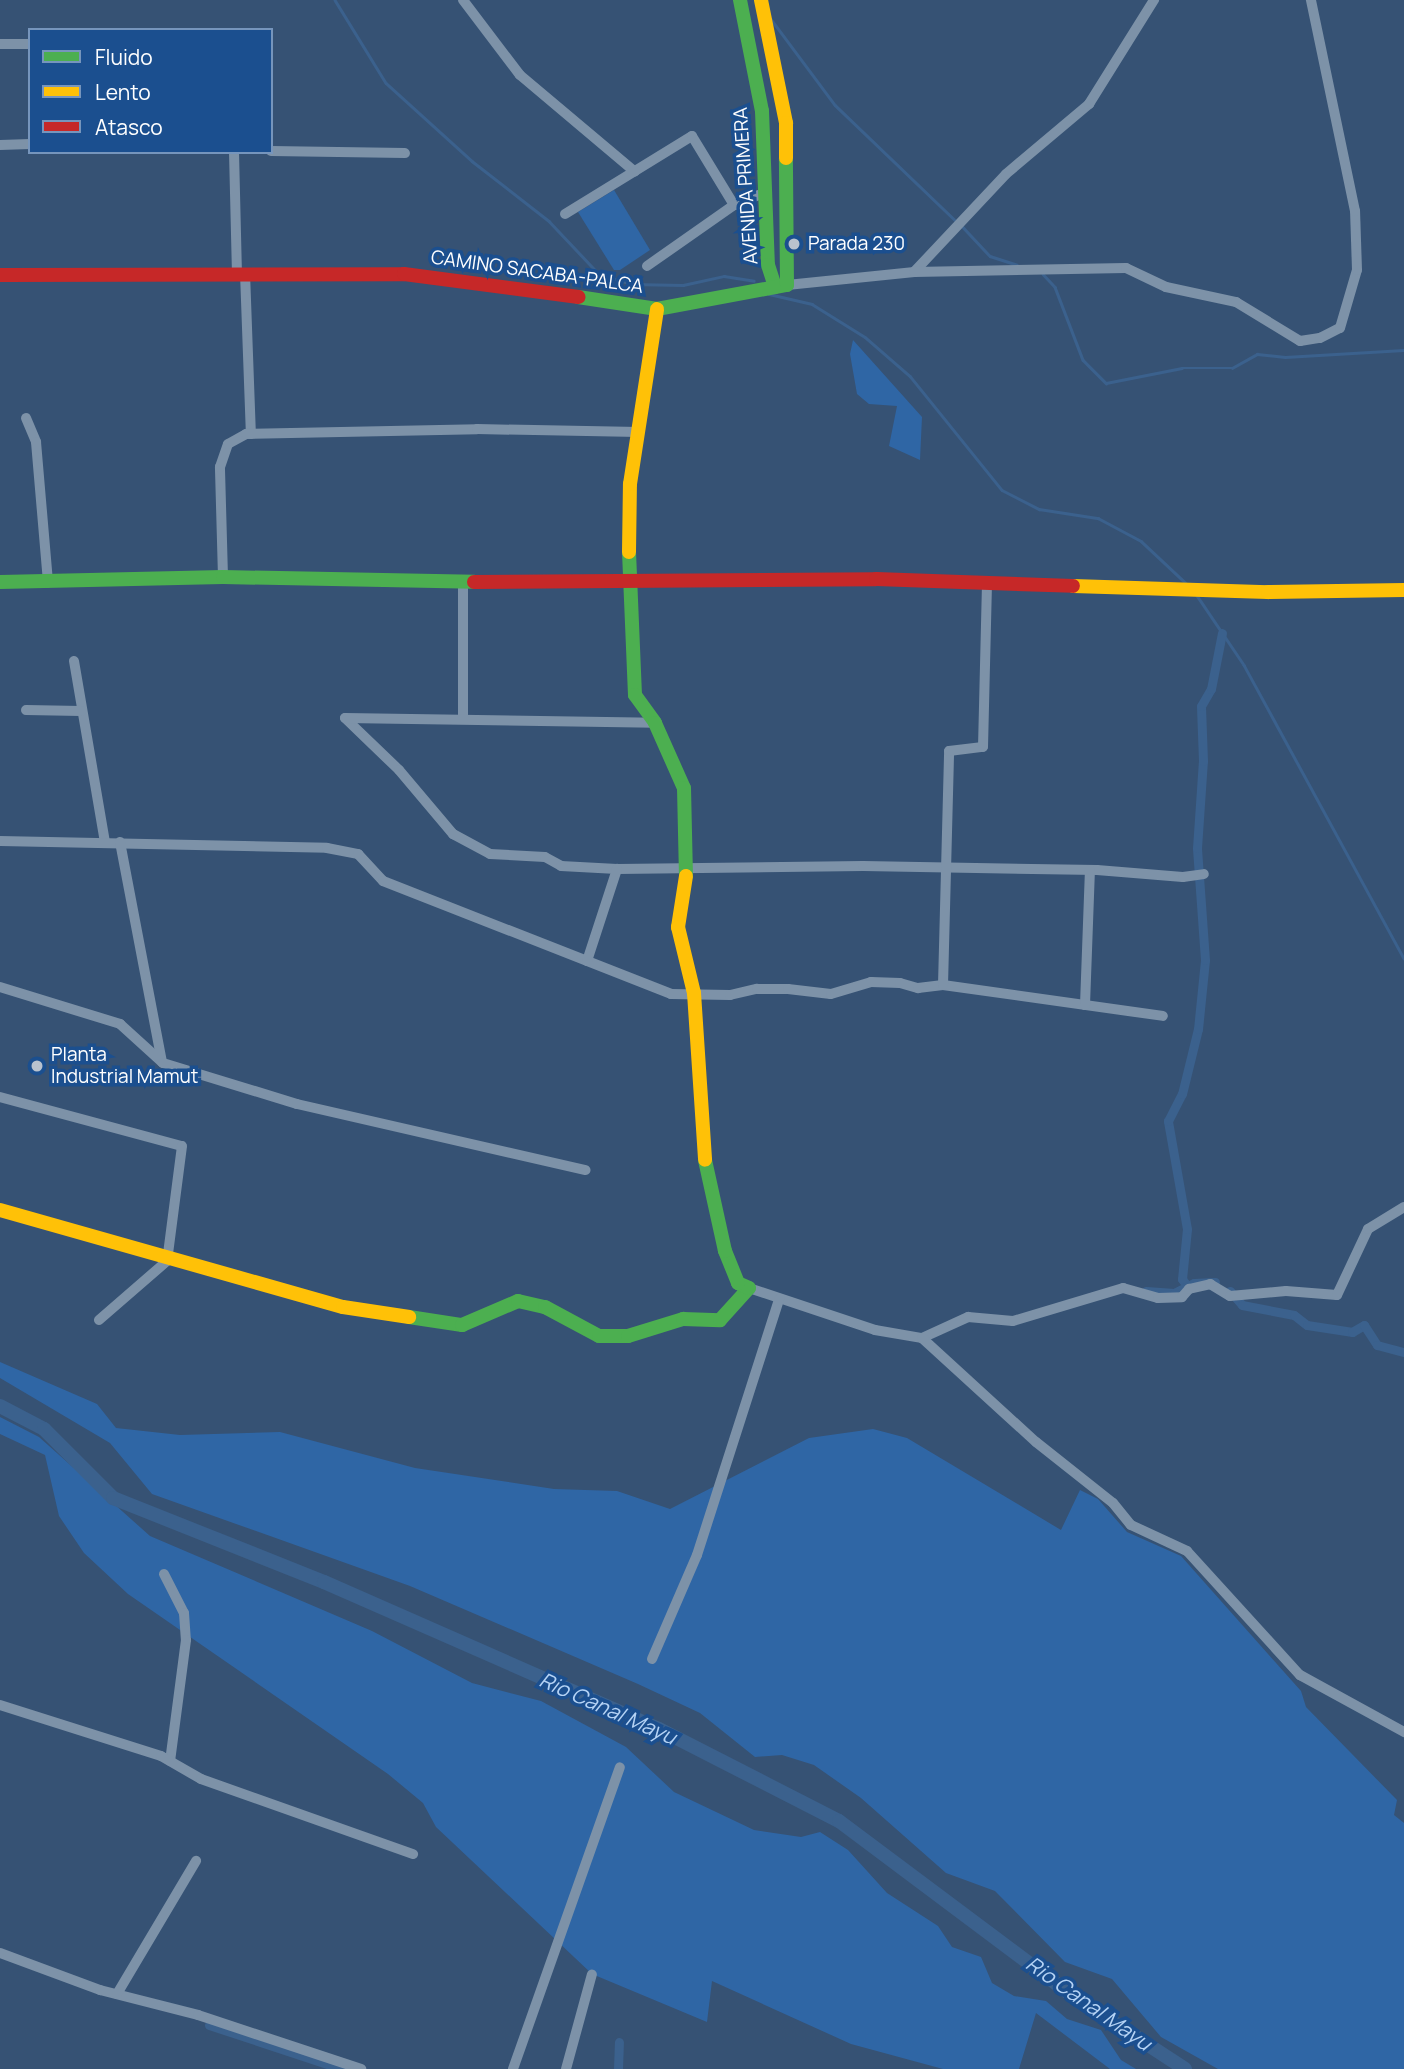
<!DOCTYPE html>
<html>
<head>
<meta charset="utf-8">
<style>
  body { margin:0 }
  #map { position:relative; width:1404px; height:2069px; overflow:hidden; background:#365274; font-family:Manrope,sans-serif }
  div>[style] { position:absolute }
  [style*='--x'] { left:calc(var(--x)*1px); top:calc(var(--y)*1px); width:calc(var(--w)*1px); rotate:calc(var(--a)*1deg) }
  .green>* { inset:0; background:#2f66a5 }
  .stream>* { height:2.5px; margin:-1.25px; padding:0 1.25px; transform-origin:1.25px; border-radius:1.25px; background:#3b618d }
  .canal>* { height:9px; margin:-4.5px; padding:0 4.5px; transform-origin:4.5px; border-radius:4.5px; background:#3b618d }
  .river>* { height:14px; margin:-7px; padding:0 7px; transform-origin:7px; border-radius:7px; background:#3b618d }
  .street>* { height:10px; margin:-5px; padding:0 5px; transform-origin:5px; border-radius:5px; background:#7d92a8 }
  .fast>* { height:14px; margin:-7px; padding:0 7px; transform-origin:7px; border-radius:7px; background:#4caf50 }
  .slow>* { height:14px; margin:-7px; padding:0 7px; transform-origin:7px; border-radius:7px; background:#ffc107 }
  .jam>* { height:14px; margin:-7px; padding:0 7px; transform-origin:7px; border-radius:7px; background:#c62828 }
  .dots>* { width:19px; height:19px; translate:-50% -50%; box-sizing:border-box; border:4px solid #1b4f8f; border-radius:50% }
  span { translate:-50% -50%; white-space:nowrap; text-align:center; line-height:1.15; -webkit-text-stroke:7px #1b4f8f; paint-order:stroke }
  .street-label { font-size:19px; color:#fff }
  .poi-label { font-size:19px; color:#fff }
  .left { translate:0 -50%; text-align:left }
  .water-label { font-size:21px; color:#b5d3f5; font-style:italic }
  .legend { position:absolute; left:28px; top:28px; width:245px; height:126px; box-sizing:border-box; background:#1b4f8f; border:2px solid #7695bc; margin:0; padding:9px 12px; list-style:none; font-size:21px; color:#fff }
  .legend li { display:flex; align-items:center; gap:14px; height:35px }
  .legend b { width:35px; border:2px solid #7695bc }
</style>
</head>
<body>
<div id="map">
  <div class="green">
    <div style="clip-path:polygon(614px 190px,650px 250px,620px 270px,614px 270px,578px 212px)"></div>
    <div style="clip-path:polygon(853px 340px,922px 417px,920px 460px,889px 446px,897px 406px,869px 404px,857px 394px,850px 354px)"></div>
    <div style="clip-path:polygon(0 1362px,97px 1404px,116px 1428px,180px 1435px,280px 1432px,415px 1468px,554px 1489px,617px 1491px,670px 1509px,809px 1438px,873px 1429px,907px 1438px,1061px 1530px,1080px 1490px,1098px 1499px,1127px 1532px,1181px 1556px,1301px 1691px,1306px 1707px,1397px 1800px,1394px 1815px,1404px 1823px,1404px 2069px,1218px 2069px,1161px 2037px,1112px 1979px,1065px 1962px,995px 1891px,946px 1873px,861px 1798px,814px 1765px,782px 1755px,755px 1757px,700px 1713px,638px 1684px,410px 1586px,152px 1494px,110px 1443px,0 1378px)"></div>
    <div style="clip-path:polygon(0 1417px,39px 1437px,150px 1536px,372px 1631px,472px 1683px,541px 1701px,626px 1747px,674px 1792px,754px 1830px,801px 1837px,820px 1832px,848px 1850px,887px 1893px,938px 1926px,952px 1947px,981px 1957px,992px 1983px,1014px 1996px,1046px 2001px,1067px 2019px,1101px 2030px,1121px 2060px,1136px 2069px,1110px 2069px,1036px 2013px,1019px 2069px,943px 2069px,851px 2044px,712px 1981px,707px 2022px,592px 1974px,436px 1827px,423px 1803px,388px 1774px,128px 1594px,84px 1553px,59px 1516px,45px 1455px,0 1434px)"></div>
  </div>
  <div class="stream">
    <div style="--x:335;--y:0;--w:97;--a:58.4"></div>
    <div style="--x:386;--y:83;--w:116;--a:42.2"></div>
    <div style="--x:472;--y:161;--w:98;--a:37.9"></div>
    <div style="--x:549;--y:221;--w:73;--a:46.7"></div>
    <div style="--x:599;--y:274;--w:34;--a:17"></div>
    <div style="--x:631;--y:284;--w:52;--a:1.1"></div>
    <div style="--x:683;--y:285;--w:42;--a:-12.4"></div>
    <div style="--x:724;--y:276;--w:30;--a:9"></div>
    <div style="--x:771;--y:19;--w:107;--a:53.3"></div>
    <div style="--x:835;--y:105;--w:169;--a:43.8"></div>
    <div style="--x:962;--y:226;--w:41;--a:47"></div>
    <div style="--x:990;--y:256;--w:28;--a:18"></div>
    <div style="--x:1043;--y:274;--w:18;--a:47"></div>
    <div style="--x:1055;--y:287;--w:78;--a:69"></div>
    <div style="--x:1083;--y:360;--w:33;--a:45"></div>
    <div style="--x:1106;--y:383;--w:77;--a:-11.2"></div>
    <div style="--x:1182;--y:368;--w:50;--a:0"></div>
    <div style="--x:1232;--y:368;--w:29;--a:-29"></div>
    <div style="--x:1257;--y:354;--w:28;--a:6"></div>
    <div style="--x:1285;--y:357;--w:119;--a:-3.4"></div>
    <div style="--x:769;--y:294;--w:44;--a:13.1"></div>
    <div style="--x:812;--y:304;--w:62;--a:31.9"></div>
    <div style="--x:865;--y:337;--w:60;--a:40.9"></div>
    <div style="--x:910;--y:376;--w:146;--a:51.1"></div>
    <div style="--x:1002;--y:490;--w:42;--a:27.2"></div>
    <div style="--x:1039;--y:509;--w:60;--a:8.7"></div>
    <div style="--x:1098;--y:518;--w:49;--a:28.1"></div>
    <div style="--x:1141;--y:541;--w:63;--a:43.1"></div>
    <div style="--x:1196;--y:594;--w:86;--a:55.9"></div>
    <div style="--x:1244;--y:665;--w:334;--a:61.4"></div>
  </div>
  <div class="canal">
    <div style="--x:1188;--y:1287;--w:10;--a:-127"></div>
    <div style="--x:1182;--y:1279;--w:50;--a:-84.3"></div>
    <div style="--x:1187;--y:1229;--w:110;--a:-100"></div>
    <div style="--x:1168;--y:1121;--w:30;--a:-63"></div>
    <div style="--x:1182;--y:1094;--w:67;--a:-76.2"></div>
    <div style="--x:1198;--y:1029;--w:69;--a:-84.2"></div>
    <div style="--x:1205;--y:960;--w:112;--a:-94.1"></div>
    <div style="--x:1197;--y:848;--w:87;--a:-86.1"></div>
    <div style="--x:1203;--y:761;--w:55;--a:-92.1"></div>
    <div style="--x:1201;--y:706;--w:20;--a:-60"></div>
    <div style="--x:1211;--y:689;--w:57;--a:-78.9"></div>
    <div style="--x:1146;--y:1291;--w:28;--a:4"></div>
    <div style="--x:1174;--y:1293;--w:22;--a:-27"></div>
    <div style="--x:1194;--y:1283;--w:21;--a:-3"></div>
    <div style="--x:1230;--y:1291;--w:18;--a:49"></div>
    <div style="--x:1242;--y:1305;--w:53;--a:10.9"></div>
    <div style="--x:1294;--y:1315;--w:16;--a:38"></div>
    <div style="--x:1307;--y:1325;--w:46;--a:8.8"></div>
    <div style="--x:1352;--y:1332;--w:14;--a:-30"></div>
    <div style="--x:1364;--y:1325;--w:24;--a:57"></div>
    <div style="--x:1377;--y:1345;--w:28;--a:15"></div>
    <div style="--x:209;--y:2025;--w:140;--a:18.3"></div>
    <div style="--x:618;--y:2069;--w:27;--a:-88"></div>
  </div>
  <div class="river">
    <div style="--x:0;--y:1406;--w:50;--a:27.6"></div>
    <div style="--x:44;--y:1429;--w:98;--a:45"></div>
    <div style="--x:113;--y:1498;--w:227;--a:21.7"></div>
    <div style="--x:324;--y:1582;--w:366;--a:23.7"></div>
    <div style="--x:659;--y:1729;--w:202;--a:27.1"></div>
    <div style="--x:839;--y:1821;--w:291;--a:36.8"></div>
    <div style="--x:1072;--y:1995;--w:135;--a:33.2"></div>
  </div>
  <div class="street">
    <div style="--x:463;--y:0;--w:94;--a:52.8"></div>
    <div style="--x:520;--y:75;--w:150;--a:40.1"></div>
    <div style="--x:0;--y:44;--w:30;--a:0"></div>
    <div style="--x:0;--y:145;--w:30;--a:-2"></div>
    <div style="--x:271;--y:151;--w:134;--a:0.9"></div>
    <div style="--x:234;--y:152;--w:121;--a:88.6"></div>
    <div style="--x:565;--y:214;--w:149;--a:-31.6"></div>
    <div style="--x:692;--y:136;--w:81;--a:58.7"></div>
    <div style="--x:647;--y:266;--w:106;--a:-35"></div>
    <div style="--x:734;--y:205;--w:35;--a:-22"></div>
    <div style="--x:914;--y:272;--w:134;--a:-46.8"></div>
    <div style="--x:1006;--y:174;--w:109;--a:-40.1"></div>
    <div style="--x:1089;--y:104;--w:123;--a:-58"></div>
    <div style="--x:245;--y:273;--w:161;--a:87.9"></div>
    <div style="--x:787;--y:285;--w:128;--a:-5.8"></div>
    <div style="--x:914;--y:272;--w:212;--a:-1.1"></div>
    <div style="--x:1126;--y:268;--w:44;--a:25.4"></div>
    <div style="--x:1166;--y:287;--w:72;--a:12.1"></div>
    <div style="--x:1236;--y:302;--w:75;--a:31.4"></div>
    <div style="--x:1300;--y:341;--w:20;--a:-9"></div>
    <div style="--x:1320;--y:338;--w:22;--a:-27"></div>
    <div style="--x:1340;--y:328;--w:60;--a:-73.7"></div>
    <div style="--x:1357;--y:270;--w:59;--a:-91.9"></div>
    <div style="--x:1355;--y:211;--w:216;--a:-101.8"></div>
    <div style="--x:26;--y:418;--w:26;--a:67"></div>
    <div style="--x:36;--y:442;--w:141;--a:85.1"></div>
    <div style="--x:223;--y:577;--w:110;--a:-91.6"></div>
    <div style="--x:220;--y:467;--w:24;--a:-71"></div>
    <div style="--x:228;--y:444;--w:21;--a:-29"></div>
    <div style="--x:246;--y:434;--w:231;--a:-1.2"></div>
    <div style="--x:477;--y:429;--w:162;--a:1.1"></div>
    <div style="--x:463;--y:582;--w:137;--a:90"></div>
    <div style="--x:74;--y:661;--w:184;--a:80.3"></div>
    <div style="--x:26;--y:710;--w:55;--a:1"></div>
    <div style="--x:345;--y:718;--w:75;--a:43.9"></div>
    <div style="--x:399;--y:770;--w:84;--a:49.8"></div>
    <div style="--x:453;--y:834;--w:42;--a:28.4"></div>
    <div style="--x:490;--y:854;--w:55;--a:3.1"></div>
    <div style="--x:545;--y:857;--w:18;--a:29"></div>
    <div style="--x:561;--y:866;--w:56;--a:3.1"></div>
    <div style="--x:617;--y:869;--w:246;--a:-0.7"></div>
    <div style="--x:863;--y:866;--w:234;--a:1"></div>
    <div style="--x:1097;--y:870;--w:86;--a:4.7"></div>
    <div style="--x:1183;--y:877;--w:21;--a:-8"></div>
    <div style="--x:345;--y:718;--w:310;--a:0.9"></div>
    <div style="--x:0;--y:841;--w:327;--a:1.2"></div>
    <div style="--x:327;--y:848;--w:32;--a:11"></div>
    <div style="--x:358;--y:854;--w:37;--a:47"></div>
    <div style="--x:383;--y:881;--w:309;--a:21.4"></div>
    <div style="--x:671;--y:994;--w:59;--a:1"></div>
    <div style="--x:730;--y:995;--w:28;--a:-13"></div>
    <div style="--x:757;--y:989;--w:31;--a:0"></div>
    <div style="--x:788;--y:989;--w:43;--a:6.6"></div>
    <div style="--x:831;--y:994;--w:42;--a:-16.7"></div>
    <div style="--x:871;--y:982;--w:29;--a:2"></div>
    <div style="--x:900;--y:983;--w:19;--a:16"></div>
    <div style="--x:918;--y:988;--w:25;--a:-7"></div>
    <div style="--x:943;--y:985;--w:222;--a:8"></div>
    <div style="--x:120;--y:842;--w:224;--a:79.2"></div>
    <div style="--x:587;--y:961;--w:97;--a:-71.9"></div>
    <div style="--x:943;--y:985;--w:234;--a:-88.5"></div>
    <div style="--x:949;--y:751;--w:34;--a:-7"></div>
    <div style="--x:983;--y:747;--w:165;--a:-88.6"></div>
    <div style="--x:0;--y:987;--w:126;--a:17.1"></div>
    <div style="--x:120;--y:1024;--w:58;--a:42.2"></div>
    <div style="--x:163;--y:1063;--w:140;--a:17"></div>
    <div style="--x:297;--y:1104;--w:296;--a:12.9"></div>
    <div style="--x:1085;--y:1005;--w:135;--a:-87.9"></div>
    <div style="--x:0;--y:1097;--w:188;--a:15.1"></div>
    <div style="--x:182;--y:1146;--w:116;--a:97.4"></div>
    <div style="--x:167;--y:1261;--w:90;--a:139.1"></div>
    <div style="--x:749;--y:1288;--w:133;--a:18.4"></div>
    <div style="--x:875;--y:1330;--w:48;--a:9.7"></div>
    <div style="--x:922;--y:1338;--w:51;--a:-24.5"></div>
    <div style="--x:968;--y:1317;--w:45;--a:5.1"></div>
    <div style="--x:1013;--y:1321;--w:115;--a:-16.7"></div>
    <div style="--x:1123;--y:1288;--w:36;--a:16"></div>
    <div style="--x:1158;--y:1298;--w:24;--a:-2"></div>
    <div style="--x:1182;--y:1297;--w:11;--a:-49"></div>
    <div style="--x:1189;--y:1289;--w:22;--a:-13"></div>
    <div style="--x:1210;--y:1284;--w:23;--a:31"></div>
    <div style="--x:1230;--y:1296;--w:56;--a:-5.1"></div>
    <div style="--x:1286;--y:1291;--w:51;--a:4.5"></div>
    <div style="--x:1337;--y:1295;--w:73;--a:-64.8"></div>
    <div style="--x:1368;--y:1229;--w:42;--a:-31.4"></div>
    <div style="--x:922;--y:1338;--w:154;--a:42.4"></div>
    <div style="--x:1036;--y:1442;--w:98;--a:38.4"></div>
    <div style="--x:1113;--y:1503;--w:28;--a:51"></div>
    <div style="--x:1131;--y:1525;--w:62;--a:24.9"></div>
    <div style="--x:1187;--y:1551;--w:168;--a:47.7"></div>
    <div style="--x:1300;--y:1675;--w:119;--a:28.7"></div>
    <div style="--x:164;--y:1574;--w:44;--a:62.9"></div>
    <div style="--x:184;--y:1613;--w:27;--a:86"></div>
    <div style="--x:186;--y:1640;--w:122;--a:97.5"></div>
    <div style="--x:652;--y:1659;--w:113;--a:-66.6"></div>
    <div style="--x:697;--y:1555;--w:269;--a:-72.2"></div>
    <div style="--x:0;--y:1705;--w:169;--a:17.6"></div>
    <div style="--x:161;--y:1756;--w:46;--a:29.9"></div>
    <div style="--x:201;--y:1779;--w:225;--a:19.5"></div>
    <div style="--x:0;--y:1953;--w:107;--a:20.3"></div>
    <div style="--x:100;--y:1990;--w:101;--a:14.3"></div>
    <div style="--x:198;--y:2015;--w:172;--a:18.3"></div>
    <div style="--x:117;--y:1994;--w:155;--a:-59.3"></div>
    <div style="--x:513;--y:2069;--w:320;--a:-70.5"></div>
    <div style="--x:566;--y:2069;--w:98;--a:-74.7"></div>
  </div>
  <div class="fast">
    <div style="--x:740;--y:0;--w:113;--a:78.8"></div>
    <div style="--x:762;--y:111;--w:154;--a:87.8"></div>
    <div style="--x:768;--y:265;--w:23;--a:72"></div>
    <div style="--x:578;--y:297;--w:80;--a:8.6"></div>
    <div style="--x:657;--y:309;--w:132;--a:-10.5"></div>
    <div style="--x:787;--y:285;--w:127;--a:-90.5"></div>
    <div style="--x:629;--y:552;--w:143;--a:87.6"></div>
    <div style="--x:635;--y:695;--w:34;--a:54"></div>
    <div style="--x:655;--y:723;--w:71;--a:66"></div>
    <div style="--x:684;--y:788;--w:88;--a:88.7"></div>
    <div style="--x:0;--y:582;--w:223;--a:-1.3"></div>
    <div style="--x:223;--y:577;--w:251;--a:1.1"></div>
    <div style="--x:409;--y:1317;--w:54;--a:8.6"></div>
    <div style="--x:462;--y:1325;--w:61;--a:-23.2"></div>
    <div style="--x:518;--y:1301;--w:28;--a:13"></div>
    <div style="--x:545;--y:1307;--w:61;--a:28.2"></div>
    <div style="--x:599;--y:1336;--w:29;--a:0"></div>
    <div style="--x:628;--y:1336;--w:58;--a:-17.2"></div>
    <div style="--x:683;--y:1319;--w:37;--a:2"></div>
    <div style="--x:720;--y:1320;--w:43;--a:-47.8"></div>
    <div style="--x:749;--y:1288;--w:12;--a:-156"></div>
    <div style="--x:738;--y:1283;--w:35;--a:-112"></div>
    <div style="--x:725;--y:1251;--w:93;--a:-102.4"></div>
  </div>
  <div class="slow">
    <div style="--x:761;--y:0;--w:126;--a:78.5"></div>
    <div style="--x:786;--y:123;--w:35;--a:90"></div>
    <div style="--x:629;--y:552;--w:68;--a:-89.2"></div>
    <div style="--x:630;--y:484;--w:177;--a:-81.2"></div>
    <div style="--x:1073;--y:586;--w:195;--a:1.8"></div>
    <div style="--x:1268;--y:592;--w:136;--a:-0.8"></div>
    <div style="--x:686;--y:876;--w:52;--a:98.9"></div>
    <div style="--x:678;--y:927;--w:68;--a:76.4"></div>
    <div style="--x:694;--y:993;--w:167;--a:86.2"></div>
    <div style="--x:0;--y:1210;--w:356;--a:15.8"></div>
    <div style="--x:343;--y:1307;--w:67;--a:8.6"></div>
  </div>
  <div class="jam">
    <div style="--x:0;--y:275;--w:404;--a:-0.1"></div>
    <div style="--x:404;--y:274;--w:176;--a:7.5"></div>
    <div style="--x:474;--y:582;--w:402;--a:-0.4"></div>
    <div style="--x:876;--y:579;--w:197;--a:2"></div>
  </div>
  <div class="dots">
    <div style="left:794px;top:244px;background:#b9c2ce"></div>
    <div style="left:37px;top:1066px;background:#b9c2ce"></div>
  </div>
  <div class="street-label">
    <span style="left:746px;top:186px;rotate:-94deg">AVENIDA PRIMERA</span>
    <span style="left:537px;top:272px;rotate:8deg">CAMINO SACABA-PALCA</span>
  </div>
  <div class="poi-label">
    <span class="left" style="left:808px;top:244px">Parada 230</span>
    <span class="left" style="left:51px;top:1066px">Planta<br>Industrial Mamut</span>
  </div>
  <div class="water-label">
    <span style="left:608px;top:1708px;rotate:24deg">Rio Canal Mayu</span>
    <span style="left:1089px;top:2003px;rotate:35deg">Rio Canal Mayu</span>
  </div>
  <ul class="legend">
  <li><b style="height:9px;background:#4caf50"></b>Fluido</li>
  <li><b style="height:9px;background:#ffc107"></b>Lento</li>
  <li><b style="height:9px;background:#c62828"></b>Atasco</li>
  </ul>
</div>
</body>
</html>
